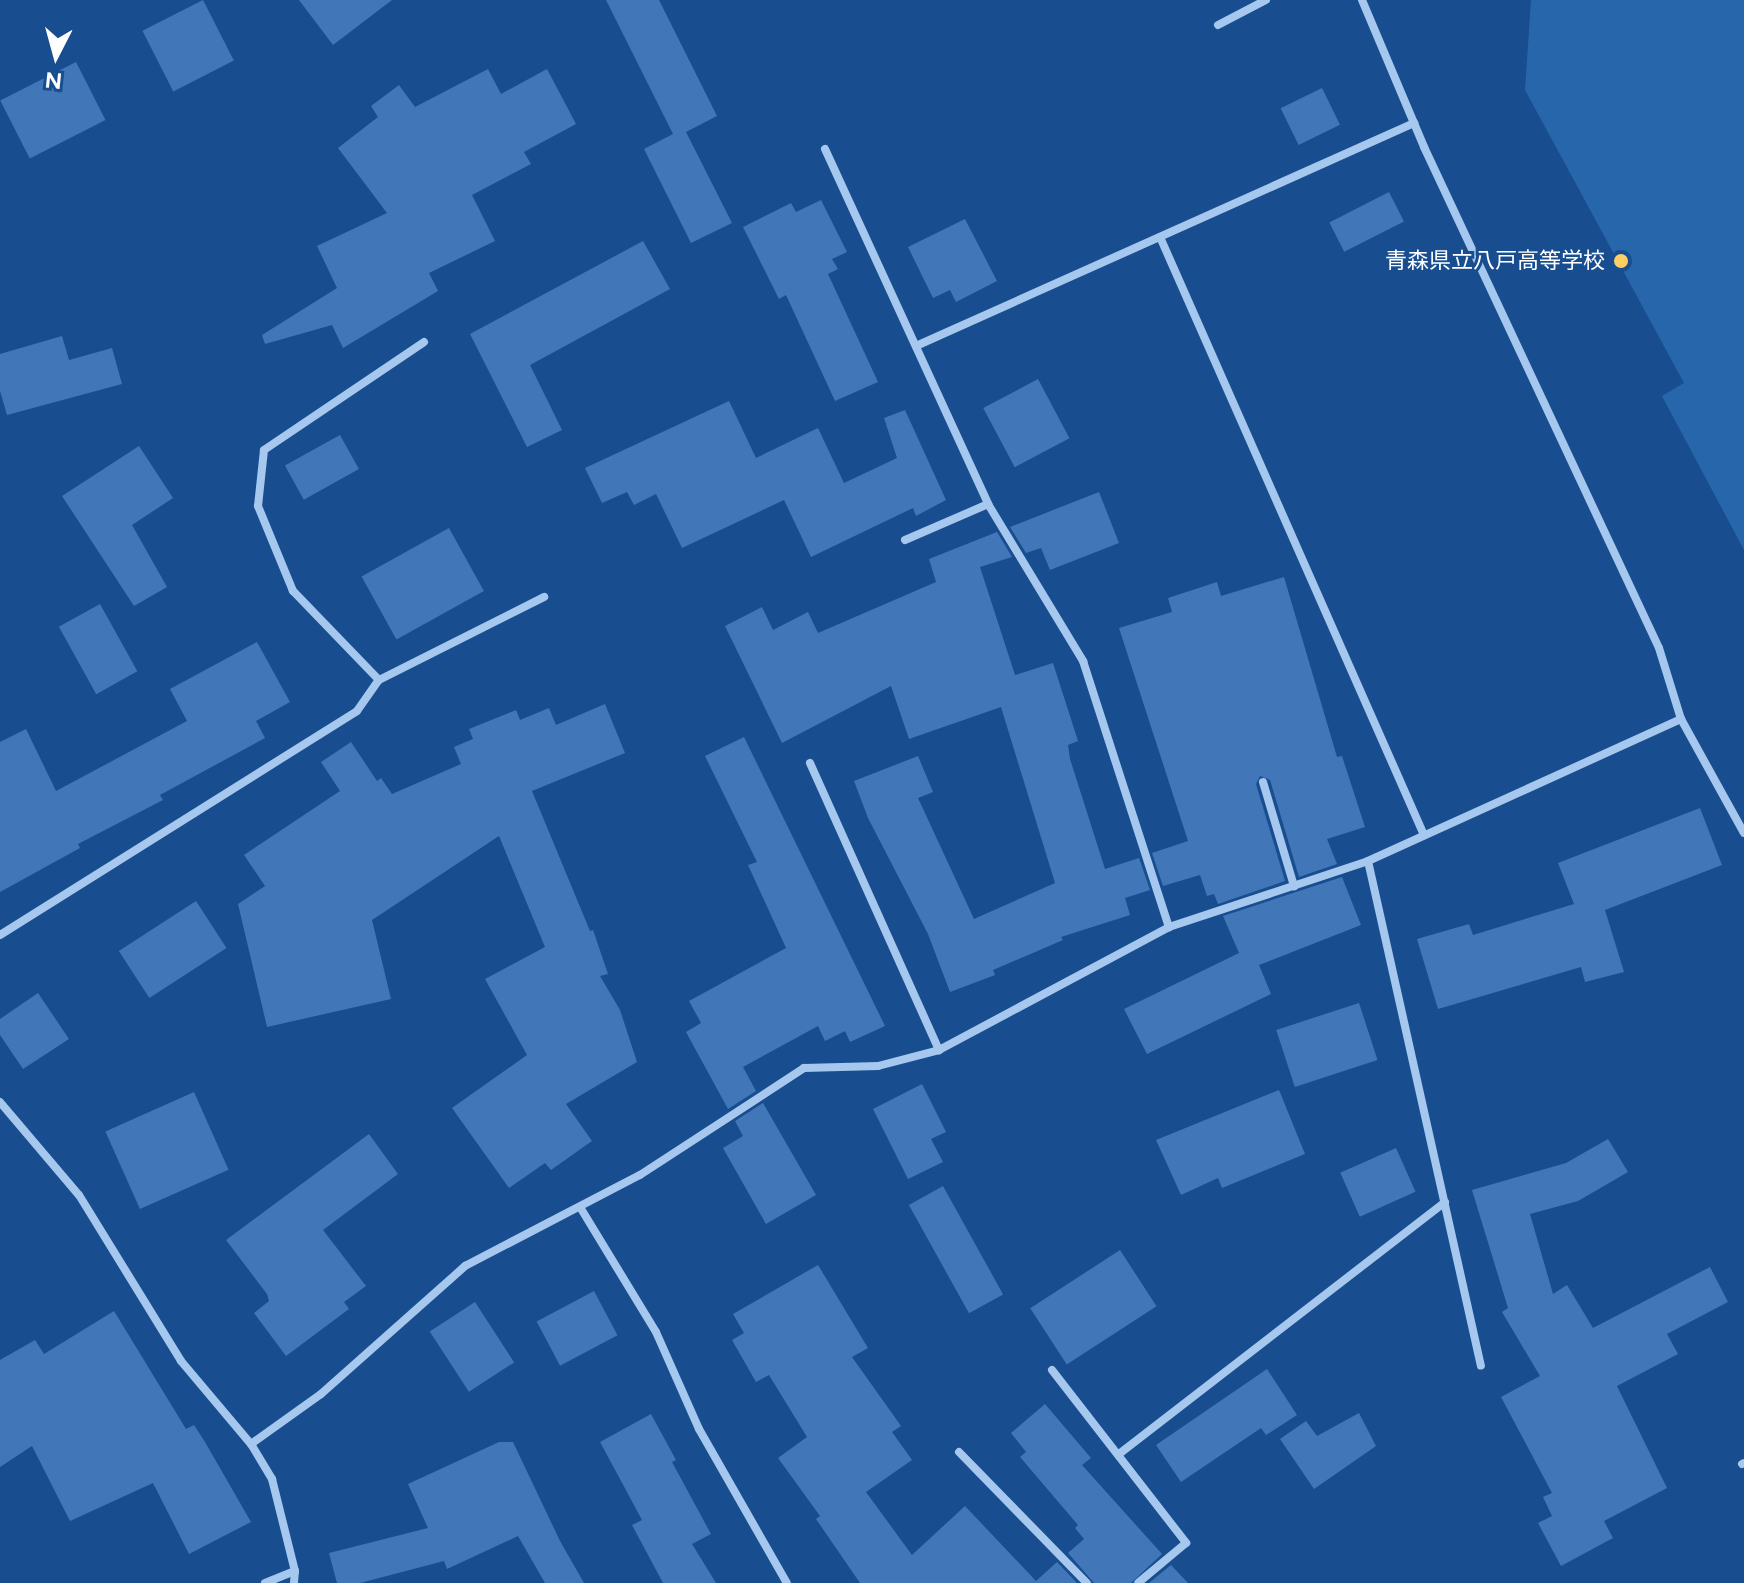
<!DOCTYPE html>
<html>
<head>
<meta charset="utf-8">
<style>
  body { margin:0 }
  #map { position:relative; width:1744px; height:1583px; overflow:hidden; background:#184e8f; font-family:Figtree,"Noto Sans JP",sans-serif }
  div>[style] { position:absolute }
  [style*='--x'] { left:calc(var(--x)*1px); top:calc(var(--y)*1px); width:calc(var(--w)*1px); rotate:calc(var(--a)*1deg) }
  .green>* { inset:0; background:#2866ac }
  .building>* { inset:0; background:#4177b8; transform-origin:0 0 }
  .street>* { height:8px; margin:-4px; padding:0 4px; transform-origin:4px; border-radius:4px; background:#a6c8ef }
  .dots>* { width:22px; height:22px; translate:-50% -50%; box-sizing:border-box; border:4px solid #184e8f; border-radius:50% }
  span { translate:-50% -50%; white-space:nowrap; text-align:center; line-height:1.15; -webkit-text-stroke:6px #184e8f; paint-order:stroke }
  .poi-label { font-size:22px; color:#fff }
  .right { translate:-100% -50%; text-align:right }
  .north { position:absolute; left:16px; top:16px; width:80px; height:80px; -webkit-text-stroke:6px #184e8f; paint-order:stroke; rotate:186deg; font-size:22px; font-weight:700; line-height:32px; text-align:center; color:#fff }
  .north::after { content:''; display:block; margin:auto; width:28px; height:36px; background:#fff; clip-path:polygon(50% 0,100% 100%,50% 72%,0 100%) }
</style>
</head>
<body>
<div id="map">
  <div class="green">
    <div style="clip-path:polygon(1531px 0,1744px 0,1744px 550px,1662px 396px,1684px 383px,1525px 90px)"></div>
  </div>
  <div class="building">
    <div style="left:203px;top:0;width:68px;height:68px;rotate:63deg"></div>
    <div style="clip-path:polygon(299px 0,392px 0,333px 45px)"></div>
    <div style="clip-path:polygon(606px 0,659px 0,717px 116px,686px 132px,732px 223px,691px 243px,644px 149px,673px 134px)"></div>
    <div style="left:76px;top:62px;width:65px;height:85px;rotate:63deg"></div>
    <div style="clip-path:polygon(488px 69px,501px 94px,547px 69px,576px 124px,524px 152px,531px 164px,472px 195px,495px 241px,429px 273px,438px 291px,343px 348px,332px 325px,265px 344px,262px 335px,337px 288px,317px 246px,387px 213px,338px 148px,378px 117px,371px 106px,399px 85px,415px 107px)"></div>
    <div style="left:1322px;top:88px;width:41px;height:46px;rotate:64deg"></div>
    <div style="left:1389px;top:192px;width:33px;height:67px;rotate:63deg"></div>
    <div style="clip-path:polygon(821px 200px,847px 252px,832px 259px,838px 269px,828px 274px,878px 382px,835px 401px,786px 295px,779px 299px,743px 227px,791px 203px,796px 212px)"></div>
    <div style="clip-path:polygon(965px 219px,997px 281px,956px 302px,950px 290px,933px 298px,908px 247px)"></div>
    <div style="clip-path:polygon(643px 241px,670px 289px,530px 365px,562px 430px,527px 447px,470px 334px)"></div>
    <div style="clip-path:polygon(62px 336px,69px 360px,112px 348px,122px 384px,7px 415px,0 391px,0 354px)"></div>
    <div style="left:1038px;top:379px;width:67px;height:62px;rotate:62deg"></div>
    <div style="clip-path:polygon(729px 401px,756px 458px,818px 428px,844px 483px,897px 458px,884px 418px,905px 410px,946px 500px,916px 516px,913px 508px,811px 557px,784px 500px,682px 548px,656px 494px,634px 505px,627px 492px,602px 503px,585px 468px)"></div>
    <div style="left:340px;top:435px;width:39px;height:63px;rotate:61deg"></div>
    <div style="clip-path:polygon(139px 446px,173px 498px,132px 525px,167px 587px,134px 606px,62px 496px)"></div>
    <div style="clip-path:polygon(1099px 492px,1119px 543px,1050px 570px,1041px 548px,1026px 553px,1010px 527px)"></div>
    <div style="left:449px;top:528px;width:72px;height:100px;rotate:61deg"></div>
    <div style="clip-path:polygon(997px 532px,1012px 557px,980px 567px,1015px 675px,1053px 663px,1078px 741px,1068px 745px,1070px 759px,1105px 869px,1139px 858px,1150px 890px,1125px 898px,1130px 915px,1061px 937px,1063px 940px,993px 970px,995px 975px,950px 992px,928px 934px,868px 818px,854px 781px,918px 756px,933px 792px,918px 798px,974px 919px,1055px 883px,1001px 707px,909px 739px,891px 686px,782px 743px,725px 626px,762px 607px,773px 630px,808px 612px,818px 633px,936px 582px,929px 559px)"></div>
    <div style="clip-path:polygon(1284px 577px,1337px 757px,1342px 756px,1365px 827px,1327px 839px,1337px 864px,1299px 877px,1270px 780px,1260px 776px,1256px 784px,1285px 881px,1218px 904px,1214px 894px,1207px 896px,1200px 875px,1163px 886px,1152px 853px,1188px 841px,1119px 628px,1172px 612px,1168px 598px,1217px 582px,1221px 596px)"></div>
    <div style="left:100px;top:604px;width:77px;height:47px;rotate:61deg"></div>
    <div style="clip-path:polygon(257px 642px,290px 702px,256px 721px,265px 738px,160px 795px,163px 800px,78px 844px,80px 848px,0 892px,0 742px,26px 729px,56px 791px,187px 721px,170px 689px)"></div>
    <div style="clip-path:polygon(605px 704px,625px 753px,532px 791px,590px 931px,593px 930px,608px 974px,600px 976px,620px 1010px,637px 1062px,566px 1104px,592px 1141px,551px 1170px,545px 1163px,509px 1188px,452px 1108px,527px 1055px,485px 979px,545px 947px,499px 836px,372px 920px,391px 999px,267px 1027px,238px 904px,265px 886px,244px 855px,340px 791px,321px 762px,351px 742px,377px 781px,381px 778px,392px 794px,461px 764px,454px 747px,473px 739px,469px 729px,516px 710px,520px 720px,549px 708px,556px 725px)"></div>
    <div style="clip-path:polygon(744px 737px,885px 1026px,850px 1042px,845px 1031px,825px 1041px,818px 1026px,743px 1067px,756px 1091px,728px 1109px,686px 1032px,701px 1023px,689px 1001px,786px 948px,748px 865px,757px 862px,705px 756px)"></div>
    <div style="clip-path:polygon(1700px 808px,1722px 865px,1605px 910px,1624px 972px,1585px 982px,1581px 967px,1438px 1009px,1417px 939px,1469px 924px,1473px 935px,1574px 904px,1558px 863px)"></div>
    <div style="clip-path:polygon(1342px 877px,1361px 925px,1259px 965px,1271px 994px,1147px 1054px,1124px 1009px,1239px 953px,1223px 916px)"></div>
    <div style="left:196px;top:901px;width:56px;height:92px;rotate:57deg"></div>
    <div style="clip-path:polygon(38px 993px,69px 1039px,23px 1069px,0 1035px,0 1019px)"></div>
    <div style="left:1359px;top:1003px;width:60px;height:87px;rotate:72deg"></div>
    <div style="clip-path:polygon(922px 1084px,946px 1132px,931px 1139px,943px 1162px,908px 1179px,873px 1109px)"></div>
    <div style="clip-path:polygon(1279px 1090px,1305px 1154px,1222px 1188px,1218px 1178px,1181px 1195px,1156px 1140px)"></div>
    <div style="left:194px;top:1092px;width:85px;height:97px;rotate:66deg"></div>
    <div style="clip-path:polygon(763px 1103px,816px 1195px,766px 1224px,723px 1148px,743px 1136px,735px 1121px)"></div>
    <div style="clip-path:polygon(369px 1134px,398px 1174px,323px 1230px,366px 1286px,344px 1302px,349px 1309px,286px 1356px,254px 1313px,269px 1301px,267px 1294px,226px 1240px)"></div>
    <div style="clip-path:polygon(1608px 1139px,1628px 1172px,1578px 1201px,1530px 1214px,1553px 1294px,1567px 1285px,1593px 1328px,1710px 1267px,1728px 1302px,1667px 1334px,1678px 1354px,1617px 1386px,1667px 1488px,1604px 1521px,1613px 1538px,1561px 1566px,1538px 1523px,1552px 1516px,1543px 1497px,1552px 1493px,1501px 1397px,1540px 1376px,1502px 1312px,1508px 1308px,1472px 1190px,1566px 1163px)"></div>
    <div style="left:1396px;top:1148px;width:48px;height:61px;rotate:66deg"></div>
    <div style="left:943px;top:1186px;width:124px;height:39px;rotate:61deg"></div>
    <div style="left:1120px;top:1250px;width:67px;height:107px;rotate:57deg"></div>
    <div style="clip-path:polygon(818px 1265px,868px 1348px,852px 1357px,901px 1426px,892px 1432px,912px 1460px,866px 1492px,912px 1555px,965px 1506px,1036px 1581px,1057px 1562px,1077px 1583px,860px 1583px,816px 1519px,820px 1516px,778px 1458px,807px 1437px,769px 1375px,756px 1382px,732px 1340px,744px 1333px,733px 1314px)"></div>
    <div style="left:594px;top:1291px;width:50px;height:65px;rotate:62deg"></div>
    <div style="left:475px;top:1302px;width:72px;height:54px;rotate:57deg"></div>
    <div style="clip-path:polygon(114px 1311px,186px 1429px,194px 1425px,205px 1442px,251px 1522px,189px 1554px,153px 1483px,70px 1521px,32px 1446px,0 1467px,0 1360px,35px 1340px,44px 1354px)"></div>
    <div style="clip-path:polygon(1267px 1369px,1297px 1415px,1266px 1435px,1261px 1428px,1181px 1482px,1156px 1445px)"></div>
    <div style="clip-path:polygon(1045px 1404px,1091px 1458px,1082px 1465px,1162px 1554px,1131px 1583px,1094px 1583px,1068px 1553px,1084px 1539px,1075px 1528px,1078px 1525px,1020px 1457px,1026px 1452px,1011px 1433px)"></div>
    <div style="clip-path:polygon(1359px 1413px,1376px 1446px,1314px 1489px,1280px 1439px,1306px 1421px,1317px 1436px)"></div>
    <div style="clip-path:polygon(651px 1414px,676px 1460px,672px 1462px,711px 1534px,692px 1544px,716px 1583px,663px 1583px,632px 1525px,642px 1520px,600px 1442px)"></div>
    <div style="clip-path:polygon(499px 1442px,513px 1442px,560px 1541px,584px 1583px,545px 1583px,518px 1536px,447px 1569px,444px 1561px,360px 1583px,337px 1583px,329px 1553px,428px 1528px,408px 1484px)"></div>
    <div style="clip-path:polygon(1171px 1565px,1188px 1583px,1149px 1583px)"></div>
  </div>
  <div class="street">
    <div style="--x:1362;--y:0;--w:160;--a:67.1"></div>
    <div style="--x:1424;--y:147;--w:553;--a:64.87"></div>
    <div style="--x:1659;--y:648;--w:74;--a:72.8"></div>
    <div style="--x:1681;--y:719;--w:130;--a:61.1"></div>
    <div style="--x:1218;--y:25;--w:54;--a:-27.5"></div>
    <div style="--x:825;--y:149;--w:391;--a:65.3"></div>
    <div style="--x:1160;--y:237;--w:654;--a:66.18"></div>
    <div style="--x:916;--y:346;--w:546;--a:-24.12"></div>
    <div style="--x:905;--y:540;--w:90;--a:-23.4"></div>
    <div style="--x:988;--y:504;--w:184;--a:58.8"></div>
    <div style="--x:1083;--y:661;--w:280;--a:72.1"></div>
    <div style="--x:379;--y:680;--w:185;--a:-26.7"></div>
    <div style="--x:810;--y:763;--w:315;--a:65.8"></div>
    <div style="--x:1263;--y:782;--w:109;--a:73.4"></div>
    <div style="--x:1368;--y:861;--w:517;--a:77.39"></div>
    <div style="--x:0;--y:935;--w:421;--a:-32.1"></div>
    <div style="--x:357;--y:711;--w:38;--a:-55"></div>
    <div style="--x:379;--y:680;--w:124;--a:-134"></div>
    <div style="--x:293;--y:591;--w:92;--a:-112.4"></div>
    <div style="--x:258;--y:506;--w:56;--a:-83.9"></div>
    <div style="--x:264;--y:450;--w:193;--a:-34"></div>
    <div style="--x:0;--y:1102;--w:122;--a:49.7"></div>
    <div style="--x:79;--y:1195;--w:195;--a:58.4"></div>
    <div style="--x:181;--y:1361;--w:109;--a:49.9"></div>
    <div style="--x:251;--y:1444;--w:41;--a:59"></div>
    <div style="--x:272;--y:1479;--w:95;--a:76"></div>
    <div style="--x:295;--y:1571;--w:12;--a:95"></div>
    <div style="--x:580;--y:1207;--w:146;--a:58.7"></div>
    <div style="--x:656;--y:1332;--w:106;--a:66.1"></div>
    <div style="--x:699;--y:1429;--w:177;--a:60.3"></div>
    <div style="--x:1052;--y:1370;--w:219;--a:52.2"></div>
    <div style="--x:1186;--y:1543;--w:62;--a:140.2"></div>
    <div style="--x:251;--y:1444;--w:86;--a:-35.5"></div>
    <div style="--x:321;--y:1394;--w:193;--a:-41.6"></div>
    <div style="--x:465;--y:1266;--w:197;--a:-27.5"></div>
    <div style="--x:640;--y:1175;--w:196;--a:-33.1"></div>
    <div style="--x:804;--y:1068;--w:74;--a:-1.5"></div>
    <div style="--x:878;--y:1066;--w:63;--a:-14.7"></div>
    <div style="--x:939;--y:1050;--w:261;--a:-28.1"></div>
    <div style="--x:1169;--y:927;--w:210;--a:-18.3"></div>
    <div style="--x:1368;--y:861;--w:344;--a:-24.4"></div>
    <div style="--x:959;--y:1452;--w:183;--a:45.7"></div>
    <div style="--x:1119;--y:1454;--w:412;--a:-37.7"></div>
    <div style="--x:1742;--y:1464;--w:2;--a:-27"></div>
    <div style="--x:265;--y:1583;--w:32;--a:-22"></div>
  </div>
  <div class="dots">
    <div style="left:1621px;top:261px;background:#ffcf64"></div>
  </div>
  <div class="poi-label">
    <span class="right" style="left:1605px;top:261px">青森県立八戸高等学校</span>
  </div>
  <div class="north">N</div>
</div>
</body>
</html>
